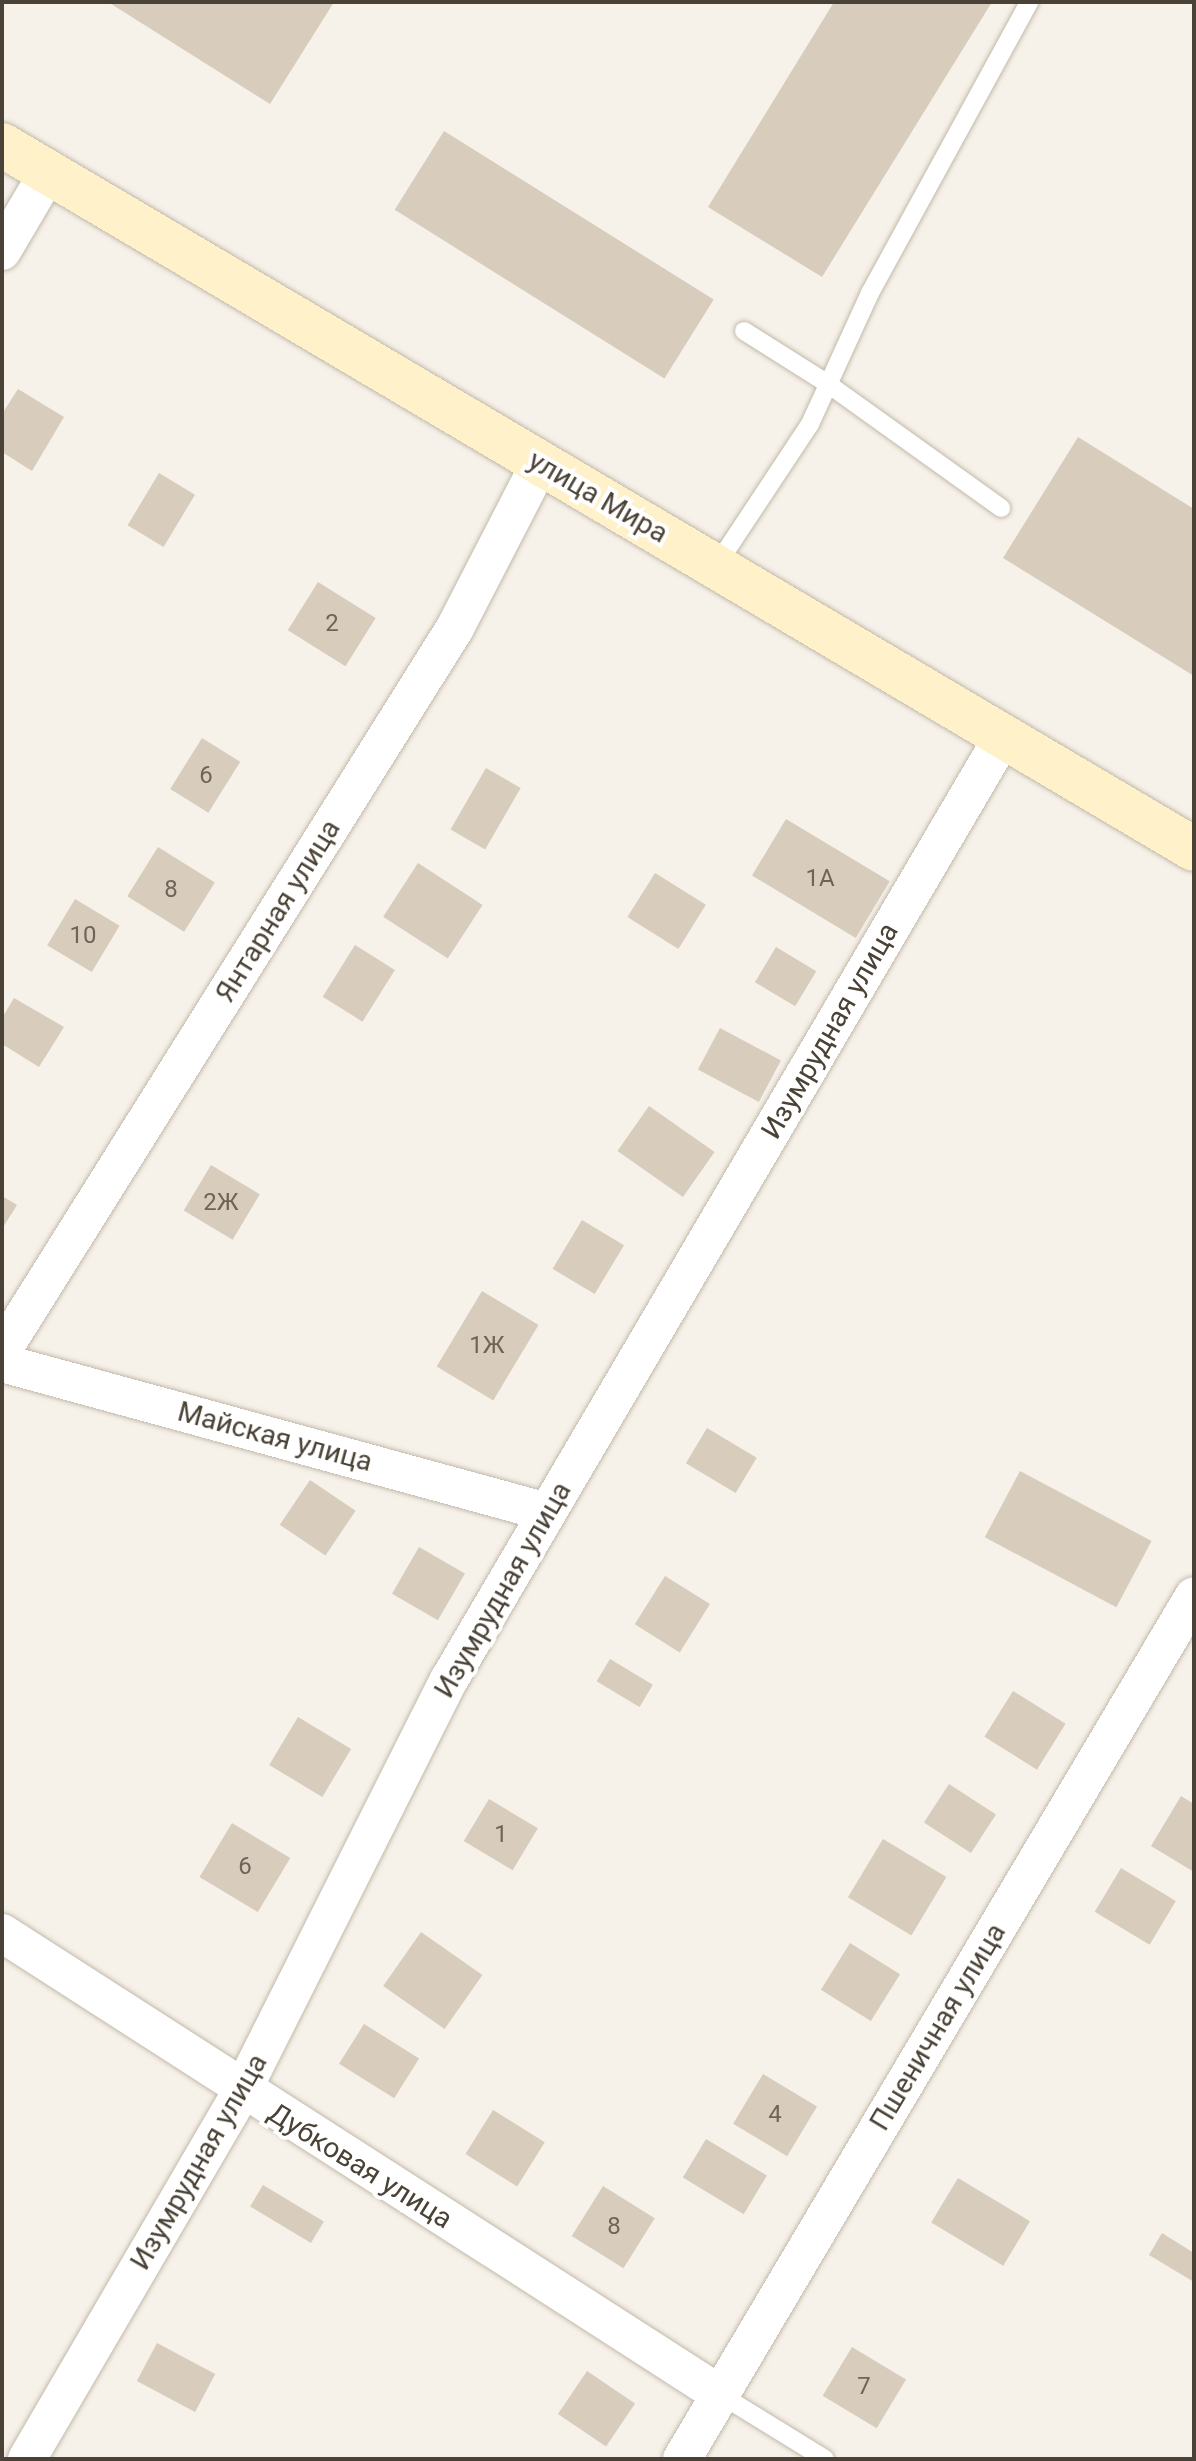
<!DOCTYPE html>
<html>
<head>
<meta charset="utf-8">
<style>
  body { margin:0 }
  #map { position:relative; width:1196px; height:2461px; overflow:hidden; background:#f6f1e9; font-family:Roboto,sans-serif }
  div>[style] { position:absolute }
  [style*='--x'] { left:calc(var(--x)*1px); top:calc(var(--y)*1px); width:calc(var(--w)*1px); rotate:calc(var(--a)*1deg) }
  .building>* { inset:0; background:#d8cdbd; transform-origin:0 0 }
  .roads { filter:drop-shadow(0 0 2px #c2b9aa) drop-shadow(0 0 2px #c2b9aa) }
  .lane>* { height:18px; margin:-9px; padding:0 9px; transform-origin:9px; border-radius:9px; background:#fff }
  .street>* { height:38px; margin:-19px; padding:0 19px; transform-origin:19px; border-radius:19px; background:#fff }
  .secondary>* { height:44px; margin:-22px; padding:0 22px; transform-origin:22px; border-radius:22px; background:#fff1c9 }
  span { translate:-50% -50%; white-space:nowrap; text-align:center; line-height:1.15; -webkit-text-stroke:8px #fff; paint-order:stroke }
  .number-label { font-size:24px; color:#6e6558 }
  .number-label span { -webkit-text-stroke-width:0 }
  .street-label { font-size:28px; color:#4a4236 }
  .frame { position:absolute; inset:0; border:4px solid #4a4236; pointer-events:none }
</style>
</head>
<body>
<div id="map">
  <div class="building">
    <div style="clip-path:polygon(108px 2px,334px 2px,270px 104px)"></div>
    <div style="clip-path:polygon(834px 2px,992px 2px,822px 277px,708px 207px)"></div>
    <div style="left:444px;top:131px;width:318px;height:93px;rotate:32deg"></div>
    <div style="clip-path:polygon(18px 389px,64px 417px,32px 471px,2px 452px,2px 414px)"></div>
    <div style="clip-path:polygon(1078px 437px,1194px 509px,1194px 676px,1003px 558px)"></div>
    <div style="left:159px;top:473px;width:42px;height:61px;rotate:31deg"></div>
    <div style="left:318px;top:582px;width:68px;height:57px;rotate:32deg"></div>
    <div style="left:202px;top:738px;width:45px;height:60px;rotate:32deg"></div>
    <div style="left:486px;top:768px;width:40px;height:71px;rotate:30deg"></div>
    <div style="left:786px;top:819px;width:121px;height:66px;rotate:31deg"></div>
    <div style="left:158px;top:847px;width:67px;height:58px;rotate:32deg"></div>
    <div style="left:418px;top:863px;width:77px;height:64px;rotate:33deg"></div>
    <div style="left:655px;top:873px;width:60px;height:52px;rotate:32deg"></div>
    <div style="left:75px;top:899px;width:52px;height:54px;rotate:31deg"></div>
    <div style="left:355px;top:945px;width:47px;height:61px;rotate:32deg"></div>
    <div style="left:776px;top:947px;width:47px;height:41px;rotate:31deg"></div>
    <div style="clip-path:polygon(14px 998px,64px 1027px,39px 1067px,2px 1044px,2px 1018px)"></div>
    <div style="left:720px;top:1028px;width:69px;height:47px;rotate:28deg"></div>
    <div style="left:649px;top:1106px;width:80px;height:55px;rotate:35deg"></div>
    <div style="left:211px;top:1165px;width:57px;height:53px;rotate:31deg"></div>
    <div style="clip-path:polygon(2px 1196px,17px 1205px,2px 1229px)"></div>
    <div style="left:582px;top:1220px;width:49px;height:57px;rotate:31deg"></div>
    <div style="left:482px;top:1291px;width:66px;height:88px;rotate:31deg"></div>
    <div style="left:707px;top:1428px;width:58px;height:41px;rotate:31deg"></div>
    <div style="left:1020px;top:1471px;width:149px;height:75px;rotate:28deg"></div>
    <div style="left:310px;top:1480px;width:55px;height:54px;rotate:34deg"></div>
    <div style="left:419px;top:1547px;width:53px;height:54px;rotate:30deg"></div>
    <div style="left:665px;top:1576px;width:53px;height:57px;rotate:32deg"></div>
    <div style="left:610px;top:1659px;width:50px;height:26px;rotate:31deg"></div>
    <div style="left:1013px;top:1691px;width:62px;height:54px;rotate:32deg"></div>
    <div style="left:298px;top:1717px;width:62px;height:56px;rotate:31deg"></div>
    <div style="left:949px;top:1784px;width:56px;height:46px;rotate:33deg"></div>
    <div style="clip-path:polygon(1181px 1796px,1194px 1804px,1194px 1872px,1151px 1846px)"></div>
    <div style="left:489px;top:1799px;width:57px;height:49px;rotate:31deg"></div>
    <div style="left:232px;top:1823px;width:68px;height:63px;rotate:31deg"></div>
    <div style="left:883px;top:1839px;width:74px;height:68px;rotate:31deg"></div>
    <div style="left:1121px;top:1868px;width:64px;height:51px;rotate:31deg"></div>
    <div style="left:421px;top:1932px;width:75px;height:66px;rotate:35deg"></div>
    <div style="left:850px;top:1943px;width:59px;height:55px;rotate:32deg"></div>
    <div style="left:364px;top:2024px;width:65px;height:47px;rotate:32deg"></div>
    <div style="left:763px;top:2074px;width:63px;height:58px;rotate:31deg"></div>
    <div style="left:493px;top:2110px;width:61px;height:52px;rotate:32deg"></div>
    <div style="left:706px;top:2139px;width:71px;height:45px;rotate:31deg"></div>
    <div style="left:958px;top:2178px;width:84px;height:52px;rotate:31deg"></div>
    <div style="left:263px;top:2185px;width:71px;height:25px;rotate:31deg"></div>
    <div style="left:603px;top:2186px;width:61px;height:59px;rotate:32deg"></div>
    <div style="clip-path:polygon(1162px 2233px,1194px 2253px,1194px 2282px,1149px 2255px)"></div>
    <div style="left:157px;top:2343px;width:66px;height:43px;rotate:28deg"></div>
    <div style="left:852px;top:2347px;width:63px;height:57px;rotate:31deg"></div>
    <div style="left:587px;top:2371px;width:58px;height:52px;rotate:34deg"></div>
  </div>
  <div class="roads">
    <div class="lane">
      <div style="--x:744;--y:331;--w:99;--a:32.2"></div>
      <div style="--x:828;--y:384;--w:213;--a:35.6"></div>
      <div style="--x:716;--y:566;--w:170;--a:-56.5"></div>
      <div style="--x:810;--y:424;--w:144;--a:-65.4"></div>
      <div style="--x:870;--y:293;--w:332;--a:-61.3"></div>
      <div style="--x:721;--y:2395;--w:122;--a:31.6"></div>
    </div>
    <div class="street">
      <div style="--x:2;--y:251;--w:91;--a:-59.5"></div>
      <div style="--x:2;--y:1351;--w:853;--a:-57.93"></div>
      <div style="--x:455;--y:628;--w:186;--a:-62.7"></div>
      <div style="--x:2;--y:1363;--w:565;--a:15.29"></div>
      <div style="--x:2;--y:1933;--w:855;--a:32.72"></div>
      <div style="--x:27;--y:2459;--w:426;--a:-59.7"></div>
      <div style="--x:242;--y:2091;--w:460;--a:-63.3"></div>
      <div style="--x:449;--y:1680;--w:1096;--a:-59.57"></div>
      <div style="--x:682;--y:2459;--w:1003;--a:-59.32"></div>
    </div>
    <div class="secondary">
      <div style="--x:2;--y:145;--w:1384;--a:30.57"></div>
    </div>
  </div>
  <div class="number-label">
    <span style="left:332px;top:624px">2</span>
    <span style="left:206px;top:776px">6</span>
    <span style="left:820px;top:879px">1А</span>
    <span style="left:171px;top:890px">8</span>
    <span style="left:83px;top:936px">10</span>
    <span style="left:221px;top:1203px">2Ж</span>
    <span style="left:487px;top:1346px">1Ж</span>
    <span style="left:501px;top:1835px">1</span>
    <span style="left:245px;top:1867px">6</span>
    <span style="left:775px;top:2115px">4</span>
    <span style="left:614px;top:2227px">8</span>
    <span style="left:864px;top:2387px">7</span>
  </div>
  <div class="street-label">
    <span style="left:598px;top:497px;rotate:30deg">улица Мира</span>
    <span style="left:278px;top:911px;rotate:-58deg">Янтарная улица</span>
    <span style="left:830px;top:1031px;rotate:-60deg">Изумрудная улица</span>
    <span style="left:275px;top:1437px;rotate:15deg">Майская улица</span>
    <span style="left:503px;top:1590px;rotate:-60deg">Изумрудная улица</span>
    <span style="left:938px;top:2027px;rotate:-59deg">Пшеничная улица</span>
    <span style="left:199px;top:2162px;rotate:-60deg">Изумрудная улица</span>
    <span style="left:360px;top:2166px;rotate:32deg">Дубковая улица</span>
  </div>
  <div class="frame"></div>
</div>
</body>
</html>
